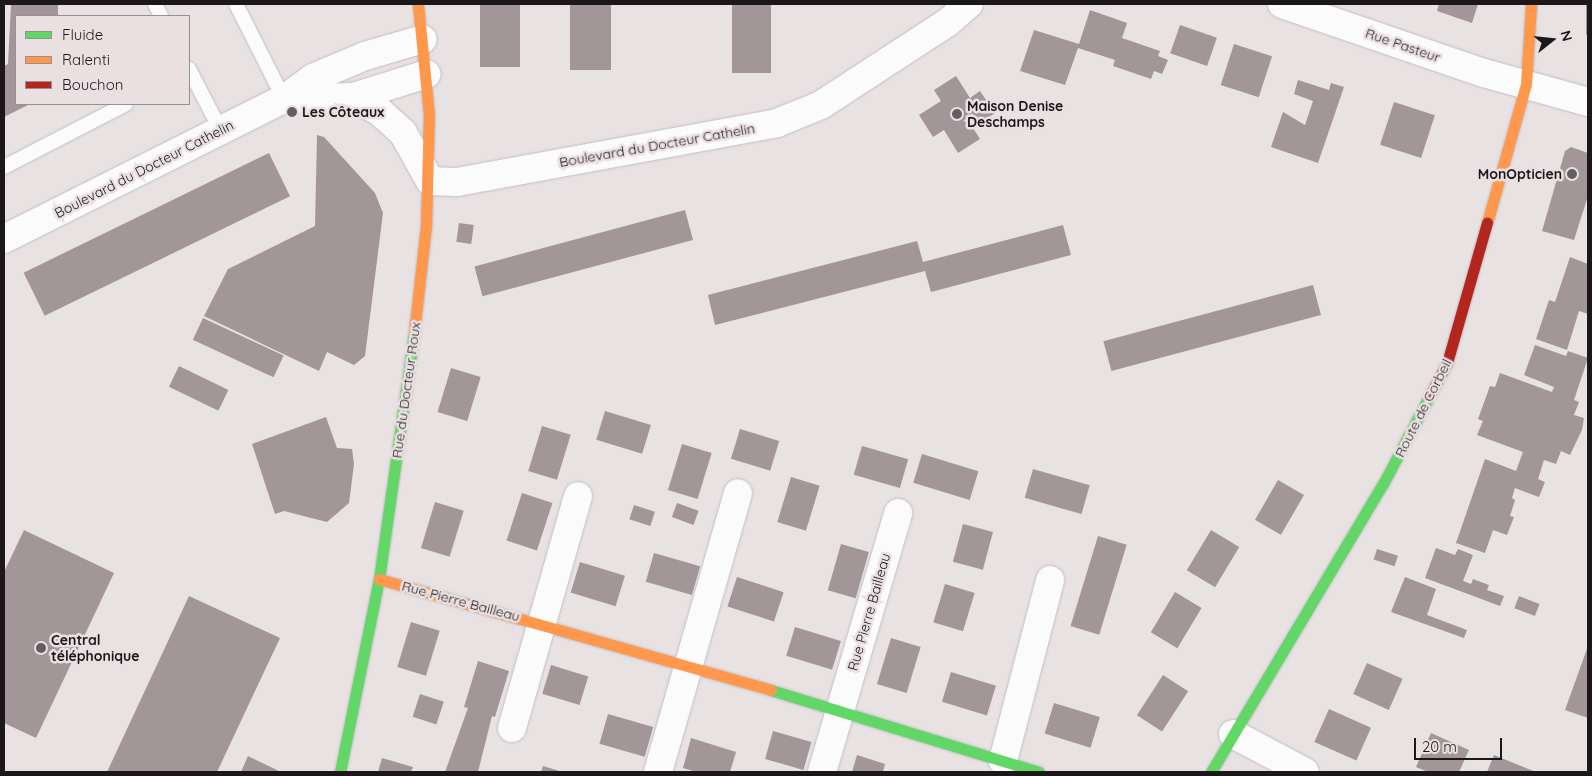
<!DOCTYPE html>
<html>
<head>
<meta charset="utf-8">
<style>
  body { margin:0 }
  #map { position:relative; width:1592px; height:776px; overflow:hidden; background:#e8e2e3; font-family:Quicksand,sans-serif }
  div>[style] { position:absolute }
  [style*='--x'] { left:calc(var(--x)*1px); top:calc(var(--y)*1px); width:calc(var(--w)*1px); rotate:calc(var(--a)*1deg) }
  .building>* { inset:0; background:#a39699; transform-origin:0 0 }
  .roads { filter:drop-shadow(0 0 1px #c3bfc0) drop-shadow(0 0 1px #c3bfc0) }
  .lane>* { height:14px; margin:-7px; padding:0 7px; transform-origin:7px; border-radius:7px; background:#fcfbfb }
  .street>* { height:28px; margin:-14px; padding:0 14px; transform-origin:14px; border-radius:14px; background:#fcfbfb }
  .fast>* { height:11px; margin:-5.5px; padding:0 5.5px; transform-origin:5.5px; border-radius:5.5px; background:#63d668 }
  .slow>* { height:11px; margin:-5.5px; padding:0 5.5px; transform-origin:5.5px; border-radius:5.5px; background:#ff974d }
  .jam>* { height:11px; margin:-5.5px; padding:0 5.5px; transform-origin:5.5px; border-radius:5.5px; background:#b3261e }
  .dots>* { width:14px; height:14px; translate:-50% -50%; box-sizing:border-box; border:2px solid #eae0e2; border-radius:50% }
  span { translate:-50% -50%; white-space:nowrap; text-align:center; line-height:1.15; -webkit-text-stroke:5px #eae0e2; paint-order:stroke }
  .street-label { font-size:14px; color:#1c1819 }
  .poi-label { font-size:14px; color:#1c1819; font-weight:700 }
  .left { translate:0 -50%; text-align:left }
  .right { translate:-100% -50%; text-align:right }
  .frame { position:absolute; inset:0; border:5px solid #1c1819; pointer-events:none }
  .legend { position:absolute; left:15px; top:15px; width:175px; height:90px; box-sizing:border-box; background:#eae0e2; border:1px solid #989092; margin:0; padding:6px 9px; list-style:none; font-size:15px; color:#1c1819 }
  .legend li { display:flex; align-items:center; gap:10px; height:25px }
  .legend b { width:25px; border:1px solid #989092 }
  .north { position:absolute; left:1527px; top:15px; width:50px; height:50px; -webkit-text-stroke:4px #eae0e2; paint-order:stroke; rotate:74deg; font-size:14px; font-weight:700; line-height:20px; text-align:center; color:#1c1819 }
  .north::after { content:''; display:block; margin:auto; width:18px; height:22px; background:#1c1819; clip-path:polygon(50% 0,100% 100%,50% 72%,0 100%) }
  .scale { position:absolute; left:1414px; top:738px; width:88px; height:22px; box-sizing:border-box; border:2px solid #1c1819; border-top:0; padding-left:6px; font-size:15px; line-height:18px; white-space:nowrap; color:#1c1819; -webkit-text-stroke:4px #eae0e2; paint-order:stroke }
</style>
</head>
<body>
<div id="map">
  <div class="building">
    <div style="clip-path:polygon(11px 4px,58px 4px,58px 16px,16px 16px,16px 104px,30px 104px,4px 117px,4px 66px,8px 64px)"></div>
    <div style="left:480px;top:4px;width:40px;height:63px"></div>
    <div style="left:570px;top:4px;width:41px;height:66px"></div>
    <div style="left:732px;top:4px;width:39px;height:69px"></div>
    <div style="clip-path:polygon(1439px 4px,1478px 4px,1472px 23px,1437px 11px)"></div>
    <div style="left:1586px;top:4px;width:2px;height:31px"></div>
    <div style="clip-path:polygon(1090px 10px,1127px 23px,1122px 38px,1160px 51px,1158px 56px,1168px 60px,1162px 74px,1154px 71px,1151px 79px,1113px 66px,1115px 60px,1078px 48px,1065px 85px,1020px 71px,1034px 30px,1079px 44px)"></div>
    <div style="left:1180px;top:25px;width:39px;height:30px;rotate:19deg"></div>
    <div style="left:1234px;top:44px;width:40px;height:43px;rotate:18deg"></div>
    <div style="clip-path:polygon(956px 76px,970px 98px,980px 91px,995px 113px,973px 128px,980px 139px,958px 153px,944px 130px,933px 137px,919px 115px,941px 101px,934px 90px)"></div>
    <div style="clip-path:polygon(1298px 80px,1329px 90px,1331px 83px,1344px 87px,1318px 163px,1271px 147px,1283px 112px,1305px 125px,1313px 101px,1294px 94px)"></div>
    <div style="left:1394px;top:102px;width:43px;height:45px;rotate:18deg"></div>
    <div style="clip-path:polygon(317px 135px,324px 137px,375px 193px,383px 213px,365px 356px,354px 365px,327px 352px,319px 371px,204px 316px,228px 269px,315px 226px)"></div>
    <div style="clip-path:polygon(1571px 147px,1588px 153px,1588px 196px,1574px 240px,1542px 231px,1565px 151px)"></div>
    <div style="left:269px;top:153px;width:48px;height:273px;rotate:64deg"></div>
    <div style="left:685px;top:210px;width:31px;height:218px;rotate:75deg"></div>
    <div style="left:459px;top:223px;width:15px;height:19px;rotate:8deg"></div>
    <div style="clip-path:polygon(1063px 225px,1071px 255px,931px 292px,925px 271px,715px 325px,708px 295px,917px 241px,923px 262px)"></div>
    <div style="clip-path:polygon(1570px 257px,1588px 264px,1588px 314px,1579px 311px,1567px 350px,1536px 339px,1549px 300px,1555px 302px)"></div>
    <div style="left:1313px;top:285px;width:31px;height:217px;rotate:75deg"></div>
    <div style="left:203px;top:318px;width:89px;height:24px;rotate:25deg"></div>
    <div style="clip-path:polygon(1535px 345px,1566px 356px,1568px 351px,1588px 358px,1574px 400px,1579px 402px,1574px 415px,1584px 418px,1582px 430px,1570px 455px,1561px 451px,1556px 464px,1544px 460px,1538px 479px,1545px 482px,1539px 497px,1515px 488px,1512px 498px,1515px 500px,1510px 516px,1514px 517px,1507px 535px,1493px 530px,1485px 553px,1456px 543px,1485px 459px,1516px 471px,1523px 452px,1477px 435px,1483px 421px,1478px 419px,1490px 386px,1495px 387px,1500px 373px,1552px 392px,1554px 387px,1524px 375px)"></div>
    <div style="left:179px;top:366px;width:55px;height:23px;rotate:26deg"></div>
    <div style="left:451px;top:368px;width:31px;height:46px;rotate:17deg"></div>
    <div style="left:605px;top:411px;width:48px;height:30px;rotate:17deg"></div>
    <div style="clip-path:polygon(326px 417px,337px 448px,352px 449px,354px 464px,349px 503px,327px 522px,284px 511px,275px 514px,252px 444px)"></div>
    <div style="left:542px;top:426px;width:30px;height:47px;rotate:17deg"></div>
    <div style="left:740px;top:429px;width:41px;height:31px;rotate:17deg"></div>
    <div style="left:682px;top:444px;width:31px;height:48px;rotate:17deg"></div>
    <div style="left:862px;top:446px;width:48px;height:30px;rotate:16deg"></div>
    <div style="left:922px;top:454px;width:59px;height:30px;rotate:17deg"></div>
    <div style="left:1033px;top:469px;width:59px;height:30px;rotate:16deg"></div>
    <div style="left:791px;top:477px;width:30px;height:47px;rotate:17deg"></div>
    <div style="left:1278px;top:480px;width:30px;height:46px;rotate:30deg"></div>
    <div style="left:522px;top:493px;width:32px;height:50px;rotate:18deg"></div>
    <div style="left:435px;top:502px;width:30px;height:48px;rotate:17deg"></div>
    <div style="left:677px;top:503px;width:23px;height:15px;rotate:20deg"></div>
    <div style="left:634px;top:505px;width:22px;height:15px;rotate:18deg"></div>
    <div style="left:963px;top:524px;width:31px;height:39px;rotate:15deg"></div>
    <div style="clip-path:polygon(24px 530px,114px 573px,36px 738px,4px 723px,4px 572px)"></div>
    <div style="left:1211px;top:530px;width:33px;height:47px;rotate:31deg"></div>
    <div style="left:1098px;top:536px;width:30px;height:94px;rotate:17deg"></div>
    <div style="left:841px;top:544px;width:29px;height:48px;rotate:16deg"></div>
    <div style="clip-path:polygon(1436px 548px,1455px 555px,1458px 549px,1473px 555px,1463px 581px,1471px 584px,1473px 579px,1489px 585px,1487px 590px,1504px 596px,1500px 606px,1425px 578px)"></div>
    <div style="left:1377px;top:549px;width:22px;height:11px;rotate:18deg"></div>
    <div style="left:654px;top:553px;width:48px;height:30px;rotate:16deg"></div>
    <div style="left:580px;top:562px;width:47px;height:32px;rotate:17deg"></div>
    <div style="left:737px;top:577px;width:49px;height:31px;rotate:18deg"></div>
    <div style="clip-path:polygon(1405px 577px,1436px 589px,1427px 615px,1467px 630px,1464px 638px,1391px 612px)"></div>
    <div style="left:945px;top:584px;width:31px;height:40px;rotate:17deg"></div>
    <div style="left:1175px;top:592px;width:31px;height:47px;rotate:31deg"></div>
    <div style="clip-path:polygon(189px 596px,280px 638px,217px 772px,107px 772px)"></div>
    <div style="left:1519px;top:596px;width:22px;height:13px;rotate:21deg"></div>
    <div style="left:411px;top:622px;width:30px;height:47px;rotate:17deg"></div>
    <div style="left:795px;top:627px;width:48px;height:30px;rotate:17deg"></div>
    <div style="left:891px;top:638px;width:31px;height:48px;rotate:17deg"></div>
    <div style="clip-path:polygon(1588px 646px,1588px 718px,1565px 710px)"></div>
    <div style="clip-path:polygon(478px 661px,509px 671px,495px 717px,492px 716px,478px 772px,445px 772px,468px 708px,464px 707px)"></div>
    <div style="left:1367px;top:663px;width:39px;height:34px;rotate:24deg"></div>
    <div style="left:551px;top:665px;width:39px;height:30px;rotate:17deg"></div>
    <div style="left:951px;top:672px;width:47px;height:31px;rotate:17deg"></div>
    <div style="left:1163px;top:675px;width:30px;height:48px;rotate:33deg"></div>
    <div style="left:420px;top:694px;width:25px;height:24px;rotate:18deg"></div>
    <div style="left:1054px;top:703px;width:48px;height:32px;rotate:17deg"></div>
    <div style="left:1329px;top:709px;width:46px;height:36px;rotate:24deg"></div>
    <div style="left:608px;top:714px;width:47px;height:31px;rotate:16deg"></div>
    <div style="left:773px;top:731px;width:40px;height:29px;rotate:16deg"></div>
    <div style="clip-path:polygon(1431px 733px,1469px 750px,1459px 772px,1428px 772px,1416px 767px)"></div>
    <div style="clip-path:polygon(691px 738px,736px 752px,730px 772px,696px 772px,683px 768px)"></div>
    <div style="clip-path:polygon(857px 755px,885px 764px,883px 772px,852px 772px)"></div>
    <div style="clip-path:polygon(1494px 755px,1536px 772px,1487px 772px)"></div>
    <div style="clip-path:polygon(248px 756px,281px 772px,241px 772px)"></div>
    <div style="clip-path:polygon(382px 758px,413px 767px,411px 772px,378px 772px)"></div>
    <div style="clip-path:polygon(543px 766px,563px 772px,541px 772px)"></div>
  </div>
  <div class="roads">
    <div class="lane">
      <div style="--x:155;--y:4;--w:13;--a:63"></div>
      <div style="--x:236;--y:4;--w:106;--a:63.2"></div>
      <div style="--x:189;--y:69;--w:70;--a:62.7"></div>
      <div style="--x:4;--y:167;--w:137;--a:-27.3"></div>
    </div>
    <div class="street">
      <div style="--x:1282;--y:4;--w:213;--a:18.9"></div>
      <div style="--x:1484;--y:73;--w:108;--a:15.6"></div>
      <div style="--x:353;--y:97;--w:31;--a:29"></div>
      <div style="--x:380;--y:112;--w:31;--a:42"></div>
      <div style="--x:403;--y:133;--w:55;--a:60.6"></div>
      <div style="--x:430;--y:181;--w:27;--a:2"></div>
      <div style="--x:457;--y:182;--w:325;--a:-10.4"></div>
      <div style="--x:777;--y:123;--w:48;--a:-22.2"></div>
      <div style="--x:821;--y:105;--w:150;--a:-33.1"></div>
      <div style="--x:947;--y:23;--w:29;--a:-41"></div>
      <div style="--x:284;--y:99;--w:69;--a:-1.7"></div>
      <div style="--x:353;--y:97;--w:77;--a:-17.3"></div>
      <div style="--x:4;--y:239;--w:313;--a:-26.6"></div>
      <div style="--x:284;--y:99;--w:36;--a:-36"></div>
      <div style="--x:313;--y:78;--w:56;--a:-22.9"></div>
      <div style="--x:365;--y:56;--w:60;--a:-16.3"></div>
      <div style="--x:512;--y:728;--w:241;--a:-74.1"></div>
      <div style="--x:1233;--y:734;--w:81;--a:27.8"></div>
      <div style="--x:1003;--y:761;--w:187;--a:-75.4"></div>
      <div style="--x:658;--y:772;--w:290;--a:-74"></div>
      <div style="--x:822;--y:772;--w:270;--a:-73.6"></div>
    </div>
    <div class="fast">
      <div style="--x:771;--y:690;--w:280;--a:17"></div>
      <div style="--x:340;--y:772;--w:197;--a:-78.6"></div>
      <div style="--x:379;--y:579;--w:248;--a:-81.9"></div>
      <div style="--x:1211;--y:772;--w:335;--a:-59.2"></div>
      <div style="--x:1383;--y:484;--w:103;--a:-62.2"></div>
    </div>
    <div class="slow">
      <div style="--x:1487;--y:223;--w:144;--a:-74.3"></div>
      <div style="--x:1526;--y:84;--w:80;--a:-86.4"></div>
      <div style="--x:414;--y:333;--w:108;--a:-83.6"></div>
      <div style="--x:426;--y:226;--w:111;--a:-88.5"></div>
      <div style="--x:429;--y:115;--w:112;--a:-95.7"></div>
      <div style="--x:379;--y:579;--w:407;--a:15.8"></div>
    </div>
    <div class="jam">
      <div style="--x:1431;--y:393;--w:34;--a:-62"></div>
      <div style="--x:1447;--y:363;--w:146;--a:-74.1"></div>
    </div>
  </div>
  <div class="dots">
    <div style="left:292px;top:112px;background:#635f60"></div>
    <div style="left:957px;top:114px;background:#635f60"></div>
    <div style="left:1572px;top:174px;background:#635f60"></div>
    <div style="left:41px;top:648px;background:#635f60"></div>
  </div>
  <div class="street-label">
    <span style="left:1403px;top:45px;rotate:19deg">Rue Pasteur</span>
    <span style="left:657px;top:145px;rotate:-10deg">Boulevard du Docteur Cathelin</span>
    <span style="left:144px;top:169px;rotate:-27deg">Boulevard du Docteur Cathelin</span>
    <span style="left:406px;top:390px;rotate:-82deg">Rue du Docteur Roux</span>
    <span style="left:1423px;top:408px;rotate:-63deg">Route de Corbeil</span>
    <span style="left:461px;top:601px;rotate:15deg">Rue Pierre Bailleau</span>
    <span style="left:869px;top:612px;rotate:-74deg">Rue Pierre Bailleau</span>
  </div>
  <div class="poi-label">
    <span class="left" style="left:967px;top:114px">Maison Denise<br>Deschamps</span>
    <span class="left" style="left:302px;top:112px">Les Côteaux</span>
    <span class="right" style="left:1562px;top:174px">MonOpticien</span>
    <span class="left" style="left:51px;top:648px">Central<br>téléphonique</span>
  </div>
  <div class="frame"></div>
  <ul class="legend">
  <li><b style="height:6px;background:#63d668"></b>Fluide</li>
  <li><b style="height:6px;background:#ff974d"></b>Ralenti</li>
  <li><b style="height:6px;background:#b3261e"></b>Bouchon</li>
  </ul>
  <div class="north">N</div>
  <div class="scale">20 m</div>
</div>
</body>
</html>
